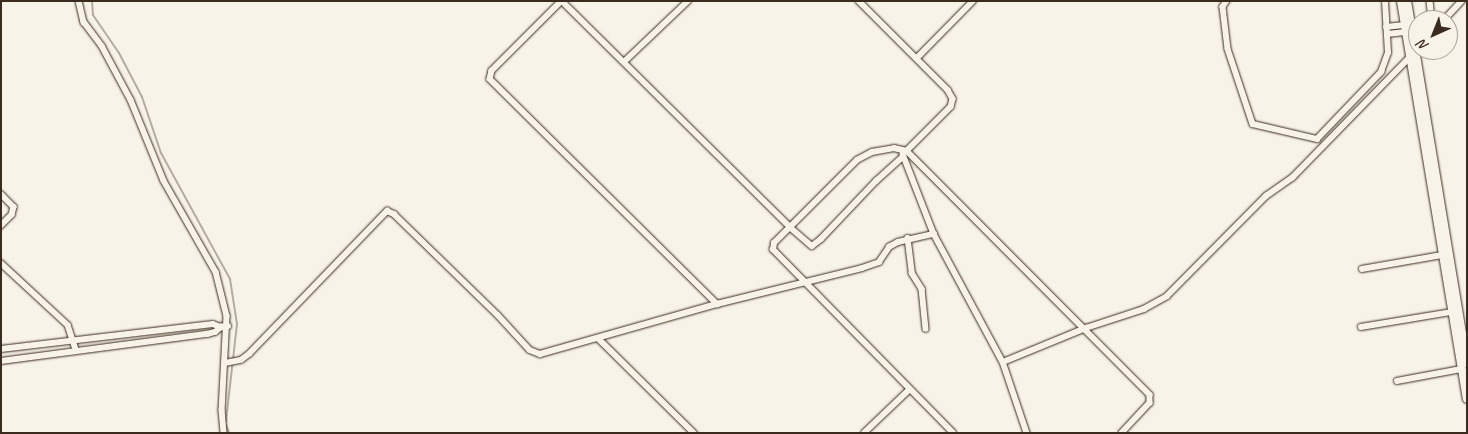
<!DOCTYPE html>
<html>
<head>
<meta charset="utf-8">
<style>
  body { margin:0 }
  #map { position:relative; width:1468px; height:434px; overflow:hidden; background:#f7f3e8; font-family:Caveat,sans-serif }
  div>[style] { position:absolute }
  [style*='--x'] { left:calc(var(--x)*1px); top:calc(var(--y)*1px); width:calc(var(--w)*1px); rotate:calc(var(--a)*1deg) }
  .stream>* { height:2px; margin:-1px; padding:0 1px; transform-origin:1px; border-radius:1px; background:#b4aca0 }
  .roads { filter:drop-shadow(0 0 1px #3b2a1e) drop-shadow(0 0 1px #3b2a1e) }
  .street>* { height:5.5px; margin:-2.75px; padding:0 2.75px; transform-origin:2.75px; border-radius:2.75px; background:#f7f3e8 }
  .secondary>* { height:8px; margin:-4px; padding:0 4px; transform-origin:4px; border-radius:4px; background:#f7f3e8 }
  span { translate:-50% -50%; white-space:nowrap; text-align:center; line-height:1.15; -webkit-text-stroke:4.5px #f7f3e8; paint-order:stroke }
  .frame { position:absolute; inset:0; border:2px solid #3b2a1e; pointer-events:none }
  .north { position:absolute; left:1408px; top:10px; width:50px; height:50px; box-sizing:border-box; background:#f7f3e8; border:1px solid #aca397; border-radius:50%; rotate:224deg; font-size:14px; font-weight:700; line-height:20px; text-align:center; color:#3b2a1e }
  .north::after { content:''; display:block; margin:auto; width:18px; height:22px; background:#3b2a1e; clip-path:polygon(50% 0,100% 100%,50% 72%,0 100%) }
</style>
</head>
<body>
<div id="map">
  <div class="stream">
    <div style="--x:92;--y:1;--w:14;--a:86"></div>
    <div style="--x:93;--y:15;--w:46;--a:55.6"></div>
    <div style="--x:119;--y:53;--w:50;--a:62.4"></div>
    <div style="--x:142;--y:97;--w:59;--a:71.3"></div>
    <div style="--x:161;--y:153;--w:144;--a:61.3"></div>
    <div style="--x:230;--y:279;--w:46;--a:81.2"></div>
    <div style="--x:237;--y:324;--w:98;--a:96.5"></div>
    <div style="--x:226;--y:425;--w:9;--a:69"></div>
  </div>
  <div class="roads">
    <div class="street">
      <div style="--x:79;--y:1;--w:22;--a:77"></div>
      <div style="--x:84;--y:22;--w:30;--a:53"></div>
      <div style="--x:102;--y:46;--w:61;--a:61.8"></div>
      <div style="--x:131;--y:100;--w:87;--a:67.8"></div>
      <div style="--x:164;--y:181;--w:105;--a:60.3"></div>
      <div style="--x:216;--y:272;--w:45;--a:76"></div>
      <div style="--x:227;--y:316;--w:94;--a:93"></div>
      <div style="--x:222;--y:410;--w:23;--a:85"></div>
      <div style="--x:562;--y:1;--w:321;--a:44.7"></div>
      <div style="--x:790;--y:227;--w:29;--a:41"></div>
      <div style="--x:812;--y:246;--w:11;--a:-38"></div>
      <div style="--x:821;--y:239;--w:80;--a:-46.5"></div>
      <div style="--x:876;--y:181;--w:36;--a:-42"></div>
      <div style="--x:562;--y:1;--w:99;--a:135"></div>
      <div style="--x:492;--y:71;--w:8;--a:104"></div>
      <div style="--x:490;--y:79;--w:320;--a:44.7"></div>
      <div style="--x:859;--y:1;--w:126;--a:45"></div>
      <div style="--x:948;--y:90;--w:10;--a:61"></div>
      <div style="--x:953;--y:99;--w:8;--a:104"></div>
      <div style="--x:951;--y:107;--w:62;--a:135"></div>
      <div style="--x:1227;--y:1;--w:7;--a:124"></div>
      <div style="--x:1223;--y:7;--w:42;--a:83.2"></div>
      <div style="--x:1228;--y:49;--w:79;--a:71.6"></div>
      <div style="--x:1253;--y:124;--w:66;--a:13.2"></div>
      <div style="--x:1317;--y:139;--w:93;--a:-46.3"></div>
      <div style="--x:1381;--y:72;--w:20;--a:-70"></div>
      <div style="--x:1388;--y:53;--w:52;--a:-93.3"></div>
      <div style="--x:1430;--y:1;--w:19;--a:84"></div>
      <div style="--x:1444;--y:20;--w:26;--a:-47"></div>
      <div style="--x:1386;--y:27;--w:20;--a:-6"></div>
      <div style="--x:1387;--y:34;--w:20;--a:-6"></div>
      <div style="--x:917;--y:58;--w:80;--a:-45.5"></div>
      <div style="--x:624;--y:62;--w:88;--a:-43.6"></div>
      <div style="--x:903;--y:154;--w:86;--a:68.8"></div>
      <div style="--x:934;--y:234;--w:145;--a:61.7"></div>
      <div style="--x:1003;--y:362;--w:75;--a:71.3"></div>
      <div style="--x:1;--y:194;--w:18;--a:45"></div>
      <div style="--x:14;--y:207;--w:8;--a:104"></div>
      <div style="--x:12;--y:215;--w:16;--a:135"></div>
      <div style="--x:908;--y:238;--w:35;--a:83"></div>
      <div style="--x:912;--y:273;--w:19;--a:58"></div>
      <div style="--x:922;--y:289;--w:40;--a:84.3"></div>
      <div style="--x:1;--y:263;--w:91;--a:42.8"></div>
      <div style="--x:68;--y:325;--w:26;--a:72"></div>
      <div style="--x:1362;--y:269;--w:81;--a:-9.9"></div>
      <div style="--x:1361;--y:327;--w:92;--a:-9.4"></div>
      <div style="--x:599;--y:339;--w:134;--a:44.7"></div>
      <div style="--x:1;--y:349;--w:213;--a:-6.7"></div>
      <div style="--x:213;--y:324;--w:9;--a:21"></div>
      <div style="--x:221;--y:327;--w:7;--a:-8"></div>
      <div style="--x:1;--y:361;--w:208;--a:-7.5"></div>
      <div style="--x:207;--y:334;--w:8;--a:-14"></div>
      <div style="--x:215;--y:332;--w:8;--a:-40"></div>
      <div style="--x:1003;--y:362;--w:90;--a:-22.3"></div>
      <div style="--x:1086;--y:328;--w:61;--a:-18.1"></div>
      <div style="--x:1144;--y:309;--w:26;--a:-29"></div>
      <div style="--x:1167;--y:296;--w:141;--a:-45.3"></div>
      <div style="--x:1266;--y:196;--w:32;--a:-35"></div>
      <div style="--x:1292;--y:178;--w:170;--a:-45.7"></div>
      <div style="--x:225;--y:363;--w:16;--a:-11"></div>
      <div style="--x:241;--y:360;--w:10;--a:-37"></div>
      <div style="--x:249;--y:354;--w:199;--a:-46"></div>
      <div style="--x:387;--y:211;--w:8;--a:23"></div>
      <div style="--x:394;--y:214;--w:145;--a:44.2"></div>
      <div style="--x:498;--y:315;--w:47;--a:47.6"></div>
      <div style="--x:530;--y:350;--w:11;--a:22"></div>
      <div style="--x:540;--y:354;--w:184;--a:-15.8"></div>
      <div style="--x:717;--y:304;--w:149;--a:-13.9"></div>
      <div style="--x:862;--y:268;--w:18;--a:-19"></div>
      <div style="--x:879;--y:262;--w:18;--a:-56"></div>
      <div style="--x:889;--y:247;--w:10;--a:-29"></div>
      <div style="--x:898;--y:242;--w:37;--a:-13"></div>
      <div style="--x:1397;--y:381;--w:65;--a:-10.6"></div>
      <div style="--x:864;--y:433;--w:62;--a:-43.7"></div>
      <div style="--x:953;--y:433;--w:257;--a:-134.5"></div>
      <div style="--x:773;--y:250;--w:7;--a:-82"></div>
      <div style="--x:774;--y:243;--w:117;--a:-45"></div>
      <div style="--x:857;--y:160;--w:17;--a:-28"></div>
      <div style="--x:872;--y:152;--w:22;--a:-10"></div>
      <div style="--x:894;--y:148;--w:13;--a:13"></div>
      <div style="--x:907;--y:151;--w:344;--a:45.1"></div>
      <div style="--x:1150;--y:395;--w:8;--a:90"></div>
      <div style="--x:1150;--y:403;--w:41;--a:133"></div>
    </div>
    <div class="secondary">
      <div style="--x:1401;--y:1;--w:403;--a:80.6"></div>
      <div style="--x:1407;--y:1;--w:367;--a:80.6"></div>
    </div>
  </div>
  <div class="frame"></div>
  <div class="north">N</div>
</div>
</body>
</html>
